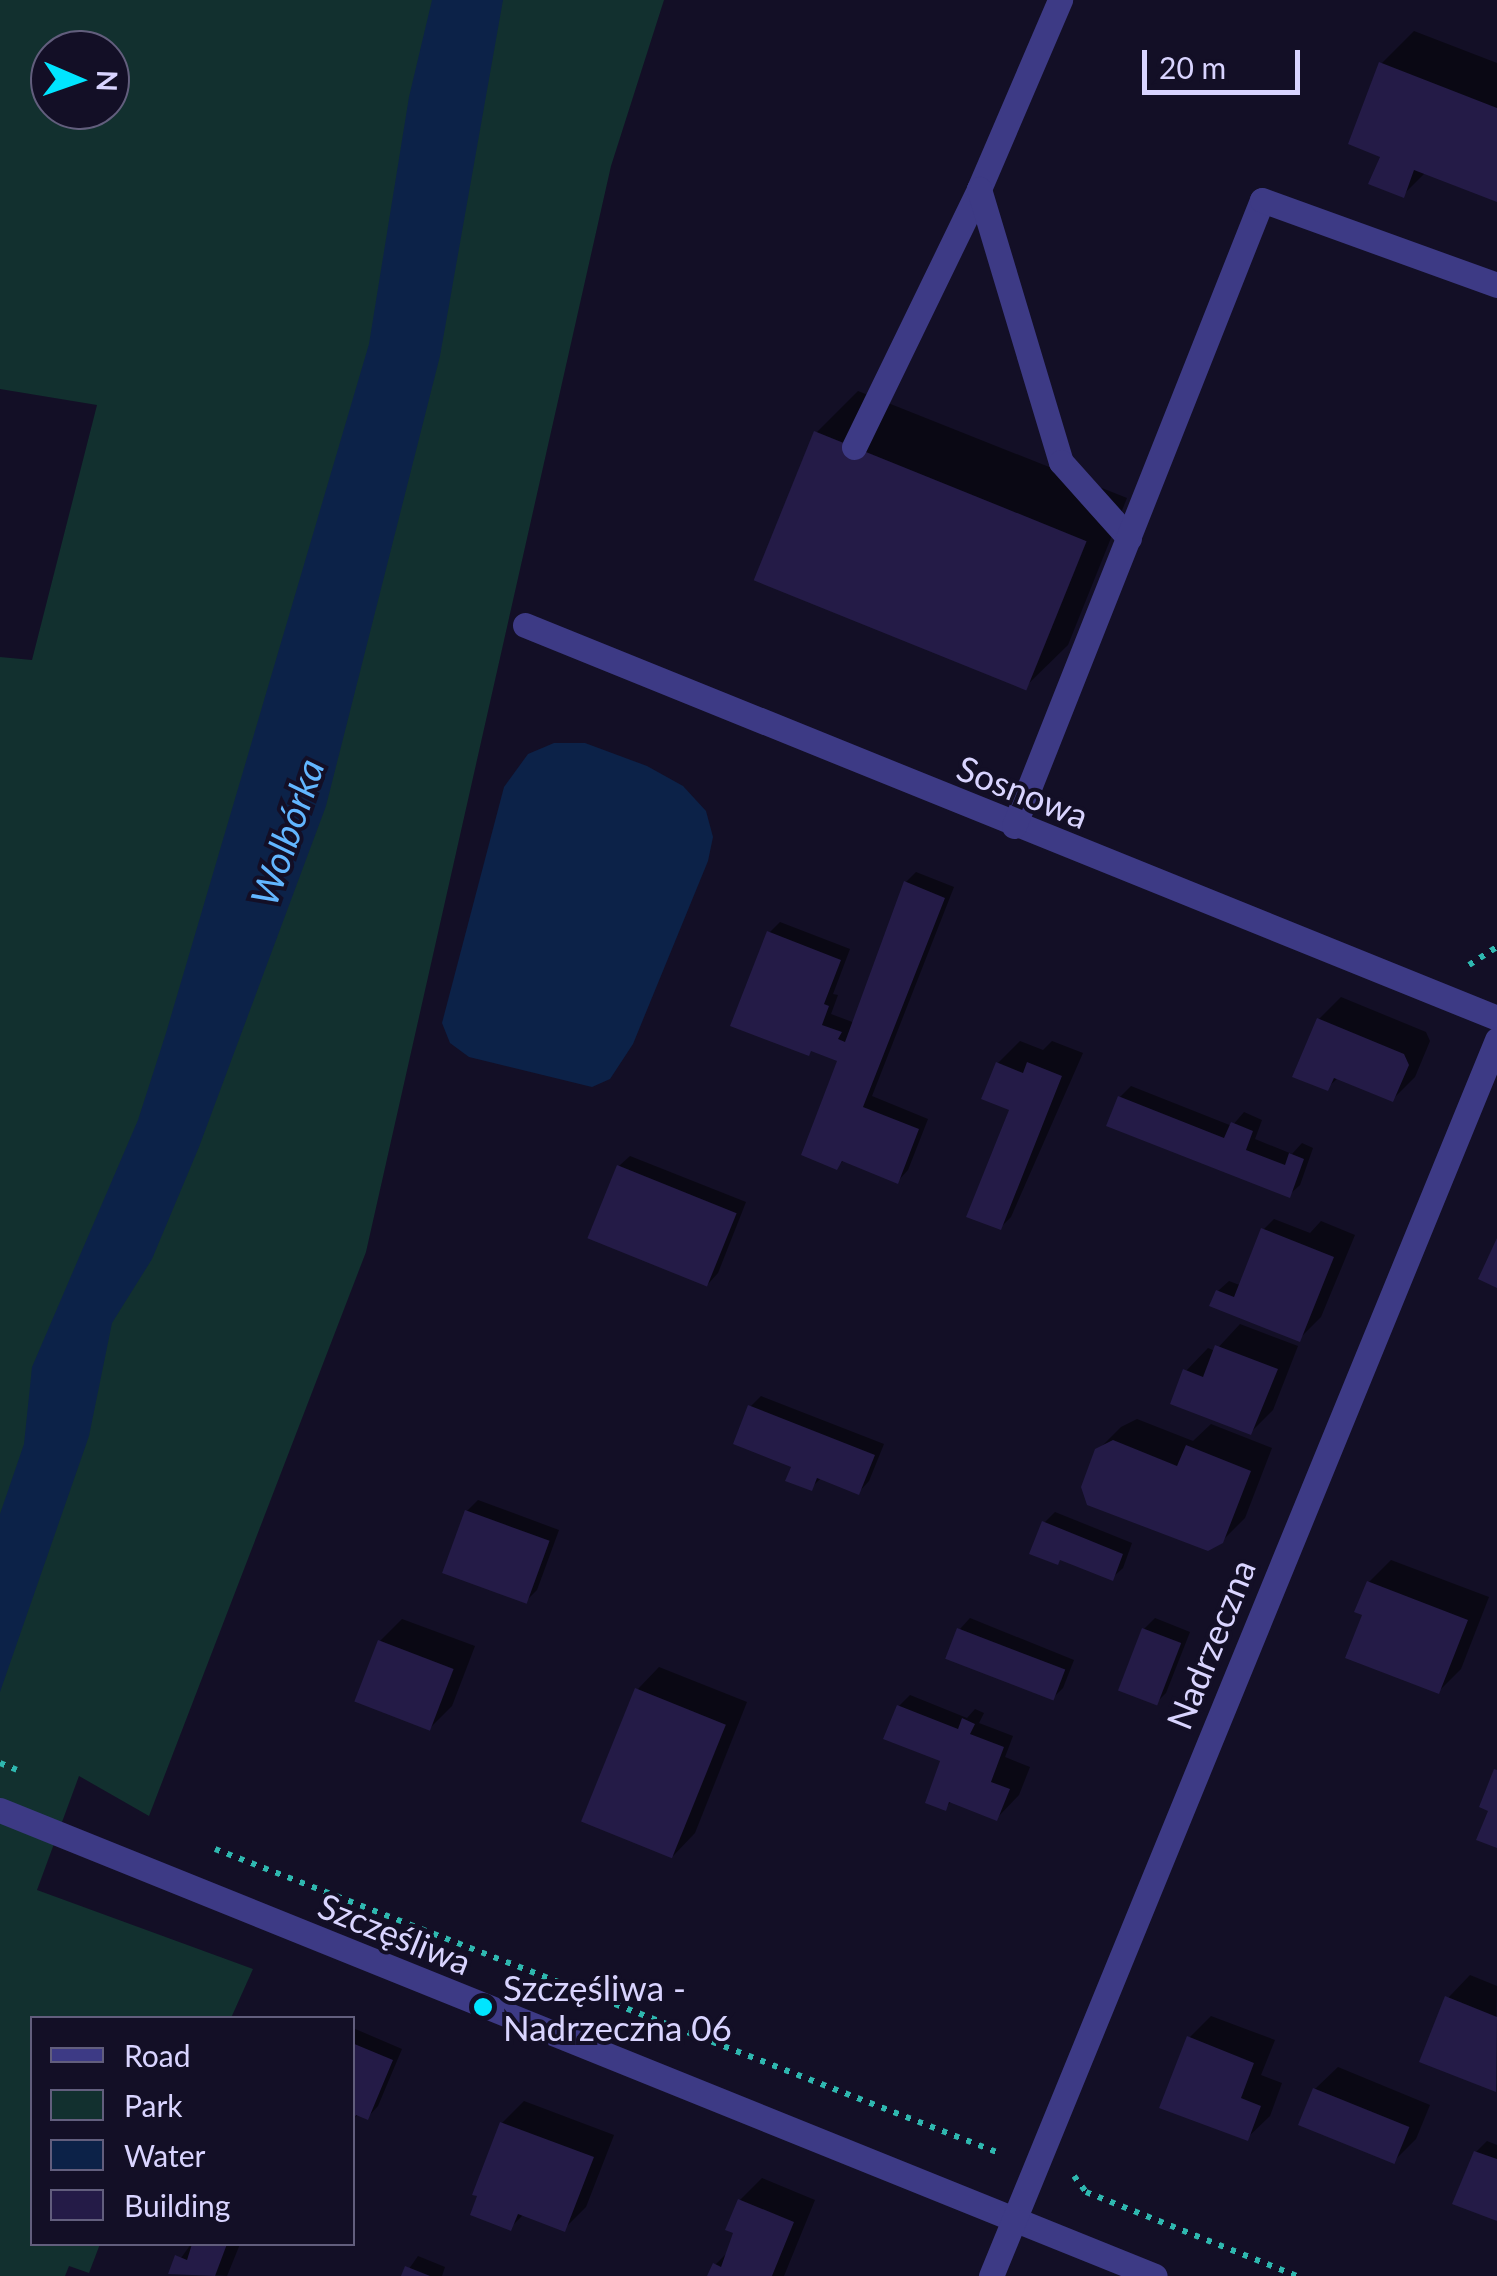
<!DOCTYPE html>
<html>
<head>
<meta charset="utf-8">
<style>
  body { margin:0 }
  #map { position:relative; width:1497px; height:2276px; overflow:hidden; background:#130f26; font-family:Lato,sans-serif }
  div>[style] { position:absolute }
  [style*='--x'] { left:calc(var(--x)*1px); top:calc(var(--y)*1px); width:calc(var(--w)*1px); rotate:calc(var(--a)*1deg) }
  .green>* { inset:0; background:#12302f }
  .water>* { inset:0; background:#0c2248 }
  .shadow>* { inset:0; background:#0007 }
  .building>* { inset:0; background:#241b47; transform-origin:0 0 }
  .path>* { height:6px; margin-top:-3px; transform-origin:0; background:repeating-linear-gradient(90deg,#2fb8b0 0 5px,transparent 0 13px) }
  .minor>* { height:25px; margin:-12.5px; padding:0 12.5px; transform-origin:12.5px; border-radius:12.5px; background:#3d3a85 }
  .dots>* { width:28px; height:28px; translate:-50% -50%; box-sizing:border-box; border:5px solid #130f26; border-radius:50% }
  span { translate:-50% -50%; white-space:nowrap; text-align:center; line-height:1.15; -webkit-text-stroke:8px #130f26; paint-order:stroke }
  .street-label { font-size:35px; color:#d9d4ff }
  .poi-label { font-size:35px; color:#d9d4ff }
  .left { translate:0 -50%; text-align:left }
  .water-label { font-size:38px; color:#62b6ff; font-style:italic }
  .legend { position:absolute; left:30px; top:2016px; width:325px; height:230px; box-sizing:border-box; background:#130f26; border:2px solid #625e7d; margin:0; padding:12px 18px; list-style:none; font-size:30px; color:#d9d4ff }
  .legend li { display:flex; align-items:center; gap:20px; height:50px }
  .legend b { width:50px; border:2px solid #625e7d }
  .north { position:absolute; left:30px; top:30px; width:100px; height:100px; box-sizing:border-box; background:#130f26; border:2px solid #625e7d; border-radius:50%; rotate:92deg; font-size:28px; font-weight:700; line-height:40px; text-align:center; color:#d9d4ff }
  .north::after { content:''; display:block; margin:auto; width:35px; height:45px; background:#00e5ff; clip-path:polygon(50% 0,100% 100%,50% 72%,0 100%) }
  .scale { position:absolute; left:1142px; top:50px; width:158px; height:45px; box-sizing:border-box; border:5px solid #d9d4ff; border-top:0; padding-left:12px; font-size:30px; line-height:35px; white-space:nowrap; color:#d9d4ff; -webkit-text-stroke:8px #130f26; paint-order:stroke }
</style>
</head>
<body>
<div id="map">
  <div class="green">
    <div style="clip-path:polygon(evenodd,0 0,664px 0,611px 166px,366px 1252px,149px 1816px,79px 1776px,37px 1890px,253px 1969px,231px 2018px,32px 2018px,32px 2244px,100px 2244px,89px 2273px,69px 2266px,65px 2276px,0 2276px,0 657px,32px 660px,97px 405px,0 389px,0 0,50px 50px,110px 50px,110px 110px,50px 110px,50px 50px)"></div>
  </div>
  <div class="water">
    <div style="clip-path:polygon(432px 0,503px 0,440px 356px,326px 806px,199px 1147px,152px 1259px,112px 1323px,89px 1436px,0 1692px,0 1514px,24px 1444px,32px 1367px,138px 1120px,166px 1033px,369px 344px,409px 97px)"></div>
    <div style="clip-path:polygon(554px 743px,585px 743px,647px 766px,683px 786px,706px 811px,713px 837px,708px 861px,633px 1044px,610px 1079px,592px 1087px,469px 1057px,450px 1043px,442px 1023px,504px 787px,528px 754px)"></div>
  </div>
  <div class="shadow">
    <div style="clip-path:polygon(1414px 31px,1497px 63px,1497px 200px,1426px 172px,1403px 195px,1383px 155px,1382px 63px)"></div>
    <div style="clip-path:polygon(858px 391px,1127px 498px,1068px 645px,1026px 686px,816px 433px)"></div>
    <div style="clip-path:polygon(916px 872px,954px 887px,872px 1096px,928px 1119px,908px 1170px,898px 1181px,844px 1160px,837px 1167px,841px 1060px,769px 933px,780px 922px,850px 949px,833px 994px,838px 995px,831px 1014px,855px 1023px,906px 882px)"></div>
    <div style="clip-path:polygon(1341px 997px,1426px 1032px,1430px 1041px,1415px 1077px,1393px 1099px,1339px 1077px,1327px 1088px,1319px 1019px)"></div>
    <div style="clip-path:polygon(1020px 1041px,1043px 1050px,1052px 1041px,1083px 1053px,1011px 1217px,1001px 1227px,1012px 1108px,998px 1063px)"></div>
    <div style="clip-path:polygon(1131px 1086px,1232px 1126px,1244px 1112px,1262px 1120px,1255px 1139px,1292px 1154px,1302px 1143px,1313px 1148px,1300px 1185px,1289px 1195px,1120px 1097px)"></div>
    <div style="clip-path:polygon(630px 1156px,746px 1202px,718px 1273px,708px 1284px,619px 1166px)"></div>
    <div style="clip-path:polygon(1274px 1219px,1310px 1233px,1321px 1221px,1355px 1235px,1321px 1317px,1299px 1339px,1218px 1291px,1229px 1281px,1242px 1286px,1263px 1230px)"></div>
    <div style="clip-path:polygon(1240px 1324px,1298px 1346px,1273px 1410px,1251px 1432px,1186px 1371px,1208px 1348px,1215px 1351px)"></div>
    <div style="clip-path:polygon(761px 1396px,884px 1444px,869px 1481px,859px 1492px,822px 1477px,811px 1488px,750px 1407px)"></div>
    <div style="clip-path:polygon(1137px 1419px,1193px 1441px,1211px 1424px,1272px 1448px,1245px 1518px,1222px 1541px,1098px 1450px,1121px 1427px)"></div>
    <div style="clip-path:polygon(478px 1500px,559px 1530px,537px 1590px,526px 1601px,467px 1511px)"></div>
    <div style="clip-path:polygon(1055px 1512px,1132px 1543px,1123px 1568px,1112px 1578px,1061px 1558px,1044px 1523px)"></div>
    <div style="clip-path:polygon(1391px 1560px,1489px 1597px,1461px 1669px,1439px 1691px,1365px 1614px,1369px 1582px)"></div>
    <div style="clip-path:polygon(970px 1618px,1074px 1660px,1063px 1688px,1052px 1699px,960px 1629px)"></div>
    <div style="clip-path:polygon(1155px 1618px,1190px 1632px,1166px 1693px,1155px 1704px,1144px 1629px)"></div>
    <div style="clip-path:polygon(402px 1619px,475px 1646px,452px 1706px,429px 1729px,380px 1641px)"></div>
    <div style="clip-path:polygon(659px 1667px,747px 1702px,695px 1833px,673px 1856px,637px 1690px)"></div>
    <div style="clip-path:polygon(910px 1695px,967px 1718px,975px 1709px,984px 1713px,979px 1723px,1013px 1736px,1005px 1757px,1030px 1767px,1019px 1795px,997px 1818px,952px 1801px,945px 1808px,943px 1760px,899px 1706px)"></div>
    <div style="clip-path:polygon(1470px 1975px,1497px 1986px,1495px 2089px,1448px 1998px)"></div>
    <div style="clip-path:polygon(1211px 2016px,1275px 2040px,1261px 2075px,1282px 2083px,1270px 2116px,1247px 2138px,1189px 2038px)"></div>
    <div style="clip-path:polygon(353px 2028px,402px 2049px,378px 2106px,368px 2117px,359px 2114px,352px 2120px)"></div>
    <div style="clip-path:polygon(1338px 2067px,1430px 2105px,1416px 2139px,1394px 2161px,1315px 2089px)"></div>
    <div style="clip-path:polygon(524px 2101px,614px 2135px,586px 2207px,564px 2229px,524px 2214px,510px 2228px,502px 2123px)"></div>
    <div style="clip-path:polygon(1487px 2141px,1497px 2145px,1497px 2218px,1476px 2152px)"></div>
    <div style="clip-path:polygon(762px 2178px,815px 2200px,784px 2276px,712px 2276px,715px 2265px,730px 2250px,740px 2200px)"></div>
    <div style="clip-path:polygon(191px 2244px,240px 2244px,227px 2276px,171px 2272px)"></div>
    <div style="clip-path:polygon(418px 2256px,445px 2267px,442px 2276px,404px 2276px)"></div>
  </div>
  <div class="building">
    <div style="clip-path:polygon(1379px 62px,1497px 108px,1497px 202px,1414px 170px,1404px 198px,1368px 184px,1380px 157px,1348px 144px)"></div>
    <div style="left:814px;top:431px;width:294px;height:161px;rotate:22deg"></div>
    <div style="clip-path:polygon(904px 881px,945px 898px,863px 1107px,919px 1129px,898px 1184px,842px 1161px,837px 1170px,801px 1155px,837px 1061px,811px 1051px,809px 1056px,730px 1026px,767px 931px,841px 960px,824px 1004px,829px 1006px,822px 1025px,842px 1032px,838px 1039px,845px 1042px)"></div>
    <div style="clip-path:polygon(1317px 1018px,1404px 1054px,1409px 1065px,1393px 1102px,1334px 1078px,1328px 1091px,1292px 1077px)"></div>
    <div style="clip-path:polygon(996px 1062px,1023px 1073px,1027px 1062px,1062px 1076px,1001px 1230px,966px 1217px,1009px 1110px,981px 1099px)"></div>
    <div style="clip-path:polygon(1118px 1096px,1224px 1138px,1231px 1122px,1253px 1131px,1246px 1150px,1285px 1165px,1289px 1153px,1304px 1159px,1290px 1198px,1106px 1126px)"></div>
    <div style="left:617px;top:1165px;width:129px;height:79px;rotate:22deg"></div>
    <div style="clip-path:polygon(1261px 1228px,1334px 1257px,1300px 1342px,1209px 1306px,1216px 1290px,1234px 1297px)"></div>
    <div style="clip-path:polygon(1497px 1238px,1497px 1288px,1478px 1279px)"></div>
    <div style="clip-path:polygon(1215px 1345px,1278px 1369px,1251px 1435px,1170px 1404px,1183px 1369px,1203px 1377px)"></div>
    <div style="clip-path:polygon(748px 1405px,875px 1455px,859px 1495px,817px 1478px,812px 1491px,785px 1481px,791px 1467px,733px 1444px)"></div>
    <div style="clip-path:polygon(1113px 1440px,1177px 1466px,1186px 1445px,1251px 1471px,1223px 1543px,1208px 1551px,1087px 1505px,1081px 1487px,1095px 1449px)"></div>
    <div style="left:465px;top:1510px;width:90px;height:67px;rotate:20deg"></div>
    <div style="clip-path:polygon(1042px 1521px,1123px 1554px,1113px 1581px,1060px 1560px,1058px 1565px,1029px 1554px)"></div>
    <div style="clip-path:polygon(1367px 1581px,1468px 1620px,1439px 1694px,1345px 1658px,1362px 1615px,1354px 1612px)"></div>
    <div style="left:957px;top:1628px;width:116px;height:33px;rotate:21deg"></div>
    <div style="left:1142px;top:1628px;width:42px;height:67px;rotate:21deg"></div>
    <div style="left:378px;top:1640px;width:81px;height:66px;rotate:21deg"></div>
    <div style="left:635px;top:1688px;width:98px;height:144px;rotate:22deg"></div>
    <div style="clip-path:polygon(897px 1705px,958px 1729px,962px 1718px,975px 1724px,970px 1734px,1004px 1747px,991px 1782px,1010px 1789px,997px 1821px,949px 1802px,946px 1811px,925px 1803px,940px 1761px,883px 1739px)"></div>
    <div style="clip-path:polygon(1494px 1769px,1497px 1770px,1497px 1848px,1476px 1840px,1488px 1811px,1479px 1807px)"></div>
    <div style="clip-path:polygon(1445px 1996px,1497px 2017px,1496px 2092px,1419px 2062px)"></div>
    <div style="clip-path:polygon(1187px 2036px,1254px 2063px,1241px 2098px,1261px 2106px,1248px 2141px,1159px 2108px)"></div>
    <div style="clip-path:polygon(352px 2043px,393px 2060px,368px 2120px,356px 2115px,352px 2123px)"></div>
    <div style="left:1313px;top:2088px;width:104px;height:40px;rotate:22deg"></div>
    <div style="clip-path:polygon(500px 2122px,594px 2157px,565px 2232px,518px 2214px,511px 2231px,470px 2215px,477px 2196px,472px 2195px)"></div>
    <div style="clip-path:polygon(1474px 2151px,1497px 2159px,1497px 2221px,1452px 2204px)"></div>
    <div style="clip-path:polygon(738px 2199px,794px 2222px,772px 2276px,707px 2276px,713px 2263px,721px 2267px,733px 2233px,725px 2230px)"></div>
    <div style="clip-path:polygon(192px 2244px,227px 2244px,215px 2276px,168px 2274px,175px 2255px,187px 2260px)"></div>
    <div style="clip-path:polygon(405px 2266px,430px 2276px,401px 2276px)"></div>
  </div>
  <div class="path">
    <div style="--x:1469;--y:965;--w:33;--a:-33"></div>
    <div style="--x:0;--y:1763;--w:18;--a:22"></div>
    <div style="--x:215;--y:1849;--w:841;--a:21.19"></div>
    <div style="--x:1074;--y:2176;--w:20;--a:53"></div>
    <div style="--x:1086;--y:2192;--w:227;--a:21.7"></div>
  </div>
  <div class="minor">
    <div style="--x:979;--y:189;--w:206;--a:-66.8"></div>
    <div style="--x:854;--y:447;--w:287;--a:-64.1"></div>
    <div style="--x:979;--y:189;--w:285;--a:73.3"></div>
    <div style="--x:1061;--y:462;--w:102;--a:48.2"></div>
    <div style="--x:525;--y:625;--w:1048;--a:22.01"></div>
    <div style="--x:1014;--y:826;--w:673;--a:-68.39"></div>
    <div style="--x:1262;--y:200;--w:250;--a:19.9"></div>
    <div style="--x:0;--y:1810;--w:1245;--a:21.97"></div>
    <div style="--x:991;--y:2276;--w:1336;--a:-67.74"></div>
  </div>
  <div class="dots">
    <div style="left:483px;top:2007px;background:#00e5ff"></div>
  </div>
  <div class="street-label">
    <span style="left:1023px;top:791px;rotate:22deg">Sosnowa</span>
    <span style="left:1210px;top:1644px;rotate:-68deg">Nadrzeczna</span>
    <span style="left:395px;top:1933px;rotate:22deg">Szczęśliwa</span>
  </div>
  <div class="poi-label">
    <span class="left" style="left:503px;top:2007px">Szczęśliwa -<br>Nadrzeczna 06</span>
  </div>
  <div class="water-label">
    <span style="left:287px;top:832px;rotate:-71deg">Wolbórka</span>
  </div>
  <ul class="legend">
  <li><b style="height:12px;background:#3d3a85"></b>Road</li>
  <li><b style="height:28px;background:#12302f"></b>Park</li>
  <li><b style="height:28px;background:#0c2248"></b>Water</li>
  <li><b style="height:28px;background:#241b47"></b>Building</li>
  </ul>
  <div class="north">N</div>
  <div class="scale">20 m</div>
</div>
</body>
</html>
